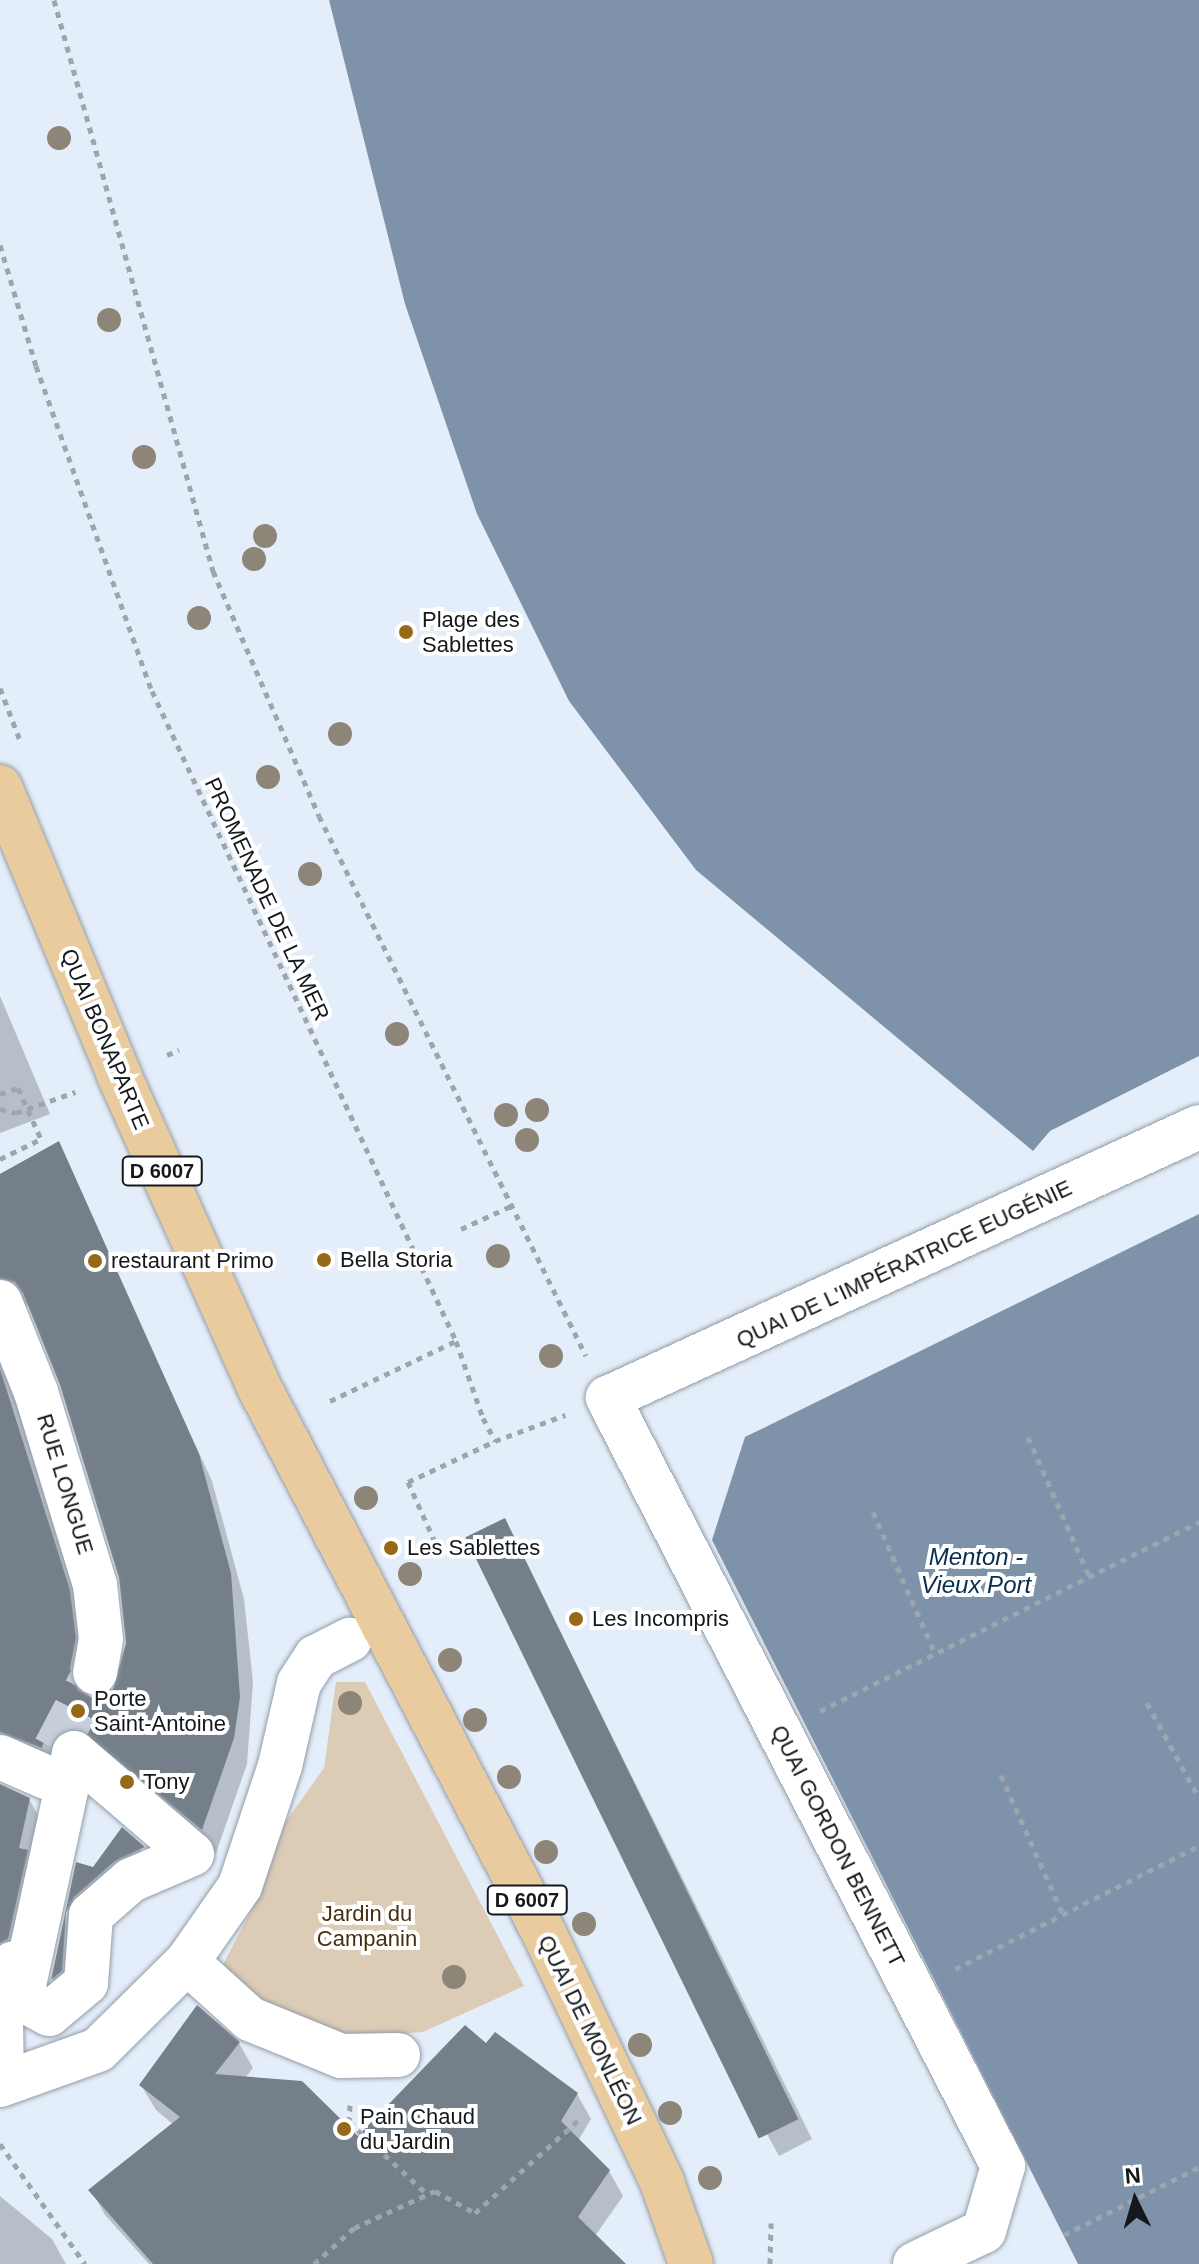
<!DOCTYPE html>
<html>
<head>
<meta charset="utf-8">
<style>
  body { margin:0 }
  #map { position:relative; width:1199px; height:2264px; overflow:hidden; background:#e4eefa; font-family:Arial,sans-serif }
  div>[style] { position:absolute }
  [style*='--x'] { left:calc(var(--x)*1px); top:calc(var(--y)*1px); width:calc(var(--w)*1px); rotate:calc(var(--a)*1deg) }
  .green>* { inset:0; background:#dccbb5 }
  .water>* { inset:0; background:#7e93aa }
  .pier>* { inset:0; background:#e4eefa }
  .shadow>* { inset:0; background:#0003 }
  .building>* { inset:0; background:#757f89; transform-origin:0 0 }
  .minor-tunnel>* { height:44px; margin-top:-22px; transform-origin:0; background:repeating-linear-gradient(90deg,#c5ced9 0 44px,transparent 0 66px) }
  .path>* { height:5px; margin-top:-2.5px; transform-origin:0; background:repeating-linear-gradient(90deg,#9da5ae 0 6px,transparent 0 12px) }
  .roads { filter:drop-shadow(0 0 2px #939da8) drop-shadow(0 0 2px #939da8) }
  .minor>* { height:44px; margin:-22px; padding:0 22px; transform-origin:22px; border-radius:22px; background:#fff }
  .major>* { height:44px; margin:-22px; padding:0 22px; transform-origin:22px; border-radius:22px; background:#eacb9e }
  .path-bridge>* { height:5px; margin-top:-2.5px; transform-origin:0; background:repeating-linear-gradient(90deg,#9da5ae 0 6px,transparent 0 12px) }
  .trees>* { width:24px; height:24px; margin:-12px; border-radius:50%; background:#8d8578 }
  .dots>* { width:22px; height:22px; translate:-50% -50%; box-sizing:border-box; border:4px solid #fff; border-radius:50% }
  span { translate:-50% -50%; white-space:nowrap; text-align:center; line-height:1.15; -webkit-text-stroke:8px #fff; paint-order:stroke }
  .shield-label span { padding:2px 6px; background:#fff; border:2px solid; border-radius:6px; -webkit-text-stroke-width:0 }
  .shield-label { font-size:20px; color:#14181b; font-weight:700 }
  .poi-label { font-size:22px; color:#14181b }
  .left { translate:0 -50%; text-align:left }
  .street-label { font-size:22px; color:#14181b }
  .park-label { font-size:22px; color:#452f0d }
  .water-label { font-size:24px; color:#082d4e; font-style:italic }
  .north { position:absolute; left:1095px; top:2160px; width:80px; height:80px; -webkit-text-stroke:6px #fff; paint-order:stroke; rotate:355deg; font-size:22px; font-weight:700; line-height:32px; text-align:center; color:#14181b }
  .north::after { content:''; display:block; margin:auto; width:28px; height:36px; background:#14181b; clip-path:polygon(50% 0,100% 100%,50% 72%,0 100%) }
</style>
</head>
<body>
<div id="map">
  <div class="green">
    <div style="clip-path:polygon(336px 1682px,365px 1682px,524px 1986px,423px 2032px,352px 2038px,287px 2019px,218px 1974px,254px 1905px,284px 1824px,324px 1768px)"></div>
  </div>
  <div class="water">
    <div style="clip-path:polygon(329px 0,1199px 0,1199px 1056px,1051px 1131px,1033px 1151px,696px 870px,569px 701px,477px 514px,405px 304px)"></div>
    <div style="clip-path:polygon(1199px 1214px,1199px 2264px,1078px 2264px,712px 1540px,745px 1437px)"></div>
  </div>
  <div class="pier">
    <div style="clip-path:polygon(1199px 1056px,1053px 1134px,1033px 1151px,1050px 1131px)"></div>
  </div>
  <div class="shadow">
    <div style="clip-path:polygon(0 996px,50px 1114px,0 1133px)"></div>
    <div style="clip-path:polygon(58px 1144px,212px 1481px,244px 1599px,253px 1682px,247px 1764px,216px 1853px,95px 1753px,0 1762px,0 1363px,26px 1427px,84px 1617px,89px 1699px,116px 1689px,128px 1643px,122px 1582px,62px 1384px,31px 1306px,6px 1303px,0 1307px,0 1174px)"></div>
    <div style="clip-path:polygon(515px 1541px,812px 2139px,779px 2156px,768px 2136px)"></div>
    <div style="clip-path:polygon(0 1784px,29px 1799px,43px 1824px,0 1990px)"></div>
    <div style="clip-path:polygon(123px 1830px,150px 1860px,59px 1991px,53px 1980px,78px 1865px,94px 1869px)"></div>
    <div style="clip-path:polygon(239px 2043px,253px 2068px,245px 2078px,358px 2139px,486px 2046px,577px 2094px,591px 2119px,578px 2141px,609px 2171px,623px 2196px,595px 2236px,623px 2264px,149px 2264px,105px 2215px,91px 2190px,174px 2125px,156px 2110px,141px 2085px)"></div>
    <div style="clip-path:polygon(0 2196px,52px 2239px,66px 2264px,0 2264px)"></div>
  </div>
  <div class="building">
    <div style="clip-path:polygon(59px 1141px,199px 1454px,231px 1573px,240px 1697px,234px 1738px,202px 1830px,79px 1729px,65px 1730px,51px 1745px,44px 1740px,42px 1748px,0 1732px,0 1369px,70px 1590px,76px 1638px,70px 1668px,78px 1690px,91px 1697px,113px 1689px,126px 1643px,119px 1578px,60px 1385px,23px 1293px,15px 1282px,0 1278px,0 1174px)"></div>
    <div style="left:505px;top:1518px;width:669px;height:44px;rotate:64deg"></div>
    <div style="clip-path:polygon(0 1784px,30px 1798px,19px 1848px,28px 1850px,8px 1939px,0 1943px)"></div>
    <div style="clip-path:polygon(122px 1827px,145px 1847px,115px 1861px,74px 1897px,66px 1913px,62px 1971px,51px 1980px,76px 1862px,93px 1867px)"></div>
    <div style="clip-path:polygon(197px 2005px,240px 2042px,215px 2074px,302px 2081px,358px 2136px,465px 2025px,486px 2043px,495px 2032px,578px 2093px,561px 2121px,610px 2170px,578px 2217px,626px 2264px,153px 2264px,88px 2190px,180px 2117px,139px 2085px)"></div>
  </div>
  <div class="minor-tunnel">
    <div style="--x:55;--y:1749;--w:87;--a:-62.5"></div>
  </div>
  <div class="path">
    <div style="--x:54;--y:0;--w:593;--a:74.44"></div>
    <div style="--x:213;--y:571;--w:267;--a:66.6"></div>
    <div style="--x:319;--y:816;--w:602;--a:63.69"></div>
    <div style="--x:0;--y:245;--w:126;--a:73.4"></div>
    <div style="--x:36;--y:366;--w:345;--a:70.4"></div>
    <div style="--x:152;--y:691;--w:718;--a:64.93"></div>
    <div style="--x:456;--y:1341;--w:82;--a:70.7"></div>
    <div style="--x:483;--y:1418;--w:26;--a:62"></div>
    <div style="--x:495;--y:1441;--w:75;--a:-20.4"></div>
    <div style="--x:0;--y:688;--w:59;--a:69.1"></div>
    <div style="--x:167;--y:1055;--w:13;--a:-23"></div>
    <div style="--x:0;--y:1094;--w:19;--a:-18"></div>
    <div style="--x:0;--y:1109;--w:16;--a:14"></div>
    <div style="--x:16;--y:1113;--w:63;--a:-19.6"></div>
    <div style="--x:0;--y:1159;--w:46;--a:-26"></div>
    <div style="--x:461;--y:1229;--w:55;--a:-24.7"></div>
    <div style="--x:330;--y:1401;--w:140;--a:-25.5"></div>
    <div style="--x:1028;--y:1437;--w:152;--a:66.3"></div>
    <div style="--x:873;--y:1512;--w:154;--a:66.3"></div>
    <div style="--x:435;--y:1542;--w:66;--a:-114.2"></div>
    <div style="--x:408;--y:1482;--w:96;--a:-25.2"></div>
    <div style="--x:1147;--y:1703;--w:108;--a:61.3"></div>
    <div style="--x:820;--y:1711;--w:424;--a:-26.5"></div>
    <div style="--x:1001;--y:1775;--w:153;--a:66.1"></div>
    <div style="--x:955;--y:1969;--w:273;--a:-26.8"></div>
    <div style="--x:350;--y:2105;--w:17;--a:93"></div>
    <div style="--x:349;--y:2122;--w:106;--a:42.7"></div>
    <div style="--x:0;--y:2144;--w:147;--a:54.7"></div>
    <div style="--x:1064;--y:2235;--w:151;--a:-26.7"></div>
    <div style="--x:314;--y:2264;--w:54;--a:-42"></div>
    <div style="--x:354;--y:2228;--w:89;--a:-24.6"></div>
    <div style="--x:435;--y:2191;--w:46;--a:28.8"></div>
    <div style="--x:475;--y:2213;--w:142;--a:-41.9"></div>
    <div style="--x:770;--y:2264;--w:41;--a:-88.6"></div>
  </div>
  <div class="roads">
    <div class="minor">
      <div style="--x:0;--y:1302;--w:97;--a:68.2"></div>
      <div style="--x:36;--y:1392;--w:202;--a:73"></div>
      <div style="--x:95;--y:1585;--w:54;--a:83.7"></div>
      <div style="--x:101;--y:1639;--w:34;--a:100"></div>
      <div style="--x:74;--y:1753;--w:155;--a:40.6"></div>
      <div style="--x:192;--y:1854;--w:66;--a:156.9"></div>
      <div style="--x:131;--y:1880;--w:53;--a:138.8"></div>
      <div style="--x:91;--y:1915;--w:68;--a:94.2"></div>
      <div style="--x:86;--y:1983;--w:48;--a:140"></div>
      <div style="--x:49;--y:2014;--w:26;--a:-151"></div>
      <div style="--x:26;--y:2001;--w:16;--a:-97"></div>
      <div style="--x:24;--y:1985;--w:237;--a:-77.8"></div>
      <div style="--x:0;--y:1757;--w:52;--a:23.6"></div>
      <div style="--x:187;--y:1962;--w:85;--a:42.1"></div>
      <div style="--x:250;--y:2019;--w:98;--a:22.1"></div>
      <div style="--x:341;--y:2056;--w:57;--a:-1"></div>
      <div style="--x:2;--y:2083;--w:67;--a:-90.9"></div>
      <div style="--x:1;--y:2016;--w:54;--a:-77.2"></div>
      <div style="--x:0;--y:2085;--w:104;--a:-19.7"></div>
      <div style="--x:98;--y:2050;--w:125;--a:-44.7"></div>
      <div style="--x:187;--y:1962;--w:93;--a:-55.1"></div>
      <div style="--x:240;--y:1886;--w:126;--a:-71.6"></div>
      <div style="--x:280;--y:1766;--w:85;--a:-77.1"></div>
      <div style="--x:299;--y:1683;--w:31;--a:-57"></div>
      <div style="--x:316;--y:1657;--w:38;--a:-27"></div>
      <div style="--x:915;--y:2264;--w:76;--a:-25.6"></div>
      <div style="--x:984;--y:2231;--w:68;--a:-73.7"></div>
      <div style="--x:1003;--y:2166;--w:864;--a:-117.22"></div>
      <div style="--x:608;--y:1398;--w:650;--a:-24.63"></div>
    </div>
    <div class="major">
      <div style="--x:0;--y:787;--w:312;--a:67.5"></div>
      <div style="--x:119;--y:1075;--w:340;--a:65.8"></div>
      <div style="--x:258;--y:1385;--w:618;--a:62.44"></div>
      <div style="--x:544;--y:1933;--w:276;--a:64.6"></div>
      <div style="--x:662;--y:2182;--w:87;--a:70.5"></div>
    </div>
  </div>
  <div class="path-bridge">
    <div style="--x:18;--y:1088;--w:56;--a:65.7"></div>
  </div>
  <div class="trees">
    <div style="left:59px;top:138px"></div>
    <div style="left:109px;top:320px"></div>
    <div style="left:144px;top:457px"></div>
    <div style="left:265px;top:536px"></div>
    <div style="left:254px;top:559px"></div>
    <div style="left:199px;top:618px"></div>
    <div style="left:340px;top:734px"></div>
    <div style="left:268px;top:777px"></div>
    <div style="left:310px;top:874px"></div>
    <div style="left:397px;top:1034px"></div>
    <div style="left:537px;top:1110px"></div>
    <div style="left:506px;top:1115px"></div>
    <div style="left:527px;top:1140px"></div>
    <div style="left:498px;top:1256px"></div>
    <div style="left:551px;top:1356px"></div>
    <div style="left:366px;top:1498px"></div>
    <div style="left:410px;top:1574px"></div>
    <div style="left:450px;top:1660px"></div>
    <div style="left:350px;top:1703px"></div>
    <div style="left:475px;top:1720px"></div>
    <div style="left:509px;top:1777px"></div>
    <div style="left:546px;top:1852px"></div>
    <div style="left:584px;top:1924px"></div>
    <div style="left:454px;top:1977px"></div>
    <div style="left:640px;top:2045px"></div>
    <div style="left:670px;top:2113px"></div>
    <div style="left:710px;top:2178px"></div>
  </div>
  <div class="dots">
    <div style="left:406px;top:632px;background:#986819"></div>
    <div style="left:324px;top:1260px;background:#986819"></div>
    <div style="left:95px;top:1261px;background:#986819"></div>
    <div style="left:391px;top:1548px;background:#986819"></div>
    <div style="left:576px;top:1619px;background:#986819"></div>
    <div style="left:78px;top:1711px;background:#986819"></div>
    <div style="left:127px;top:1782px;background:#986819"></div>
    <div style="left:344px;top:2129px;background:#986819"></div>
  </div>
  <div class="shield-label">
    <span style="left:162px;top:1171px">D 6007</span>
    <span style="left:527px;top:1900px">D 6007</span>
  </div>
  <div class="poi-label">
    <span class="left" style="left:422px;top:632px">Plage des<br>Sablettes</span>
    <span class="left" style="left:340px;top:1260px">Bella Storia</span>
    <span class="left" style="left:111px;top:1261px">restaurant Primo</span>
    <span class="left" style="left:407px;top:1548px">Les Sablettes</span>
    <span class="left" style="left:592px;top:1619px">Les Incompris</span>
    <span class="left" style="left:94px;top:1711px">Porte<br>Saint-Antoine</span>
    <span class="left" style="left:143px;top:1782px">Tony</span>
    <span class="left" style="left:360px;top:2129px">Pain Chaud<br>du Jardin</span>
  </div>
  <div class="street-label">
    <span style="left:267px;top:899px;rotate:65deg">PROMENADE DE LA MER</span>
    <span style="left:105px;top:1039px;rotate:67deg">QUAI BONAPARTE</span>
    <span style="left:904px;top:1264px;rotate:-25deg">QUAI DE L'IMPÉRATRICE EUGÉNIE</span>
    <span style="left:65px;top:1484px;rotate:73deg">RUE LONGUE</span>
    <span style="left:838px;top:1846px;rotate:63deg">QUAI GORDON BENNETT</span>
    <span style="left:590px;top:2030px;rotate:64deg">QUAI DE MONLÉON</span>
  </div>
  <div class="park-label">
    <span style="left:367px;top:1926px">Jardin du<br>Campanin</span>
  </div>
  <div class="water-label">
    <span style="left:976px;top:1571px">Menton -<br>Vieux Port</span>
  </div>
  <div class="north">N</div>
</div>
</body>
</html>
